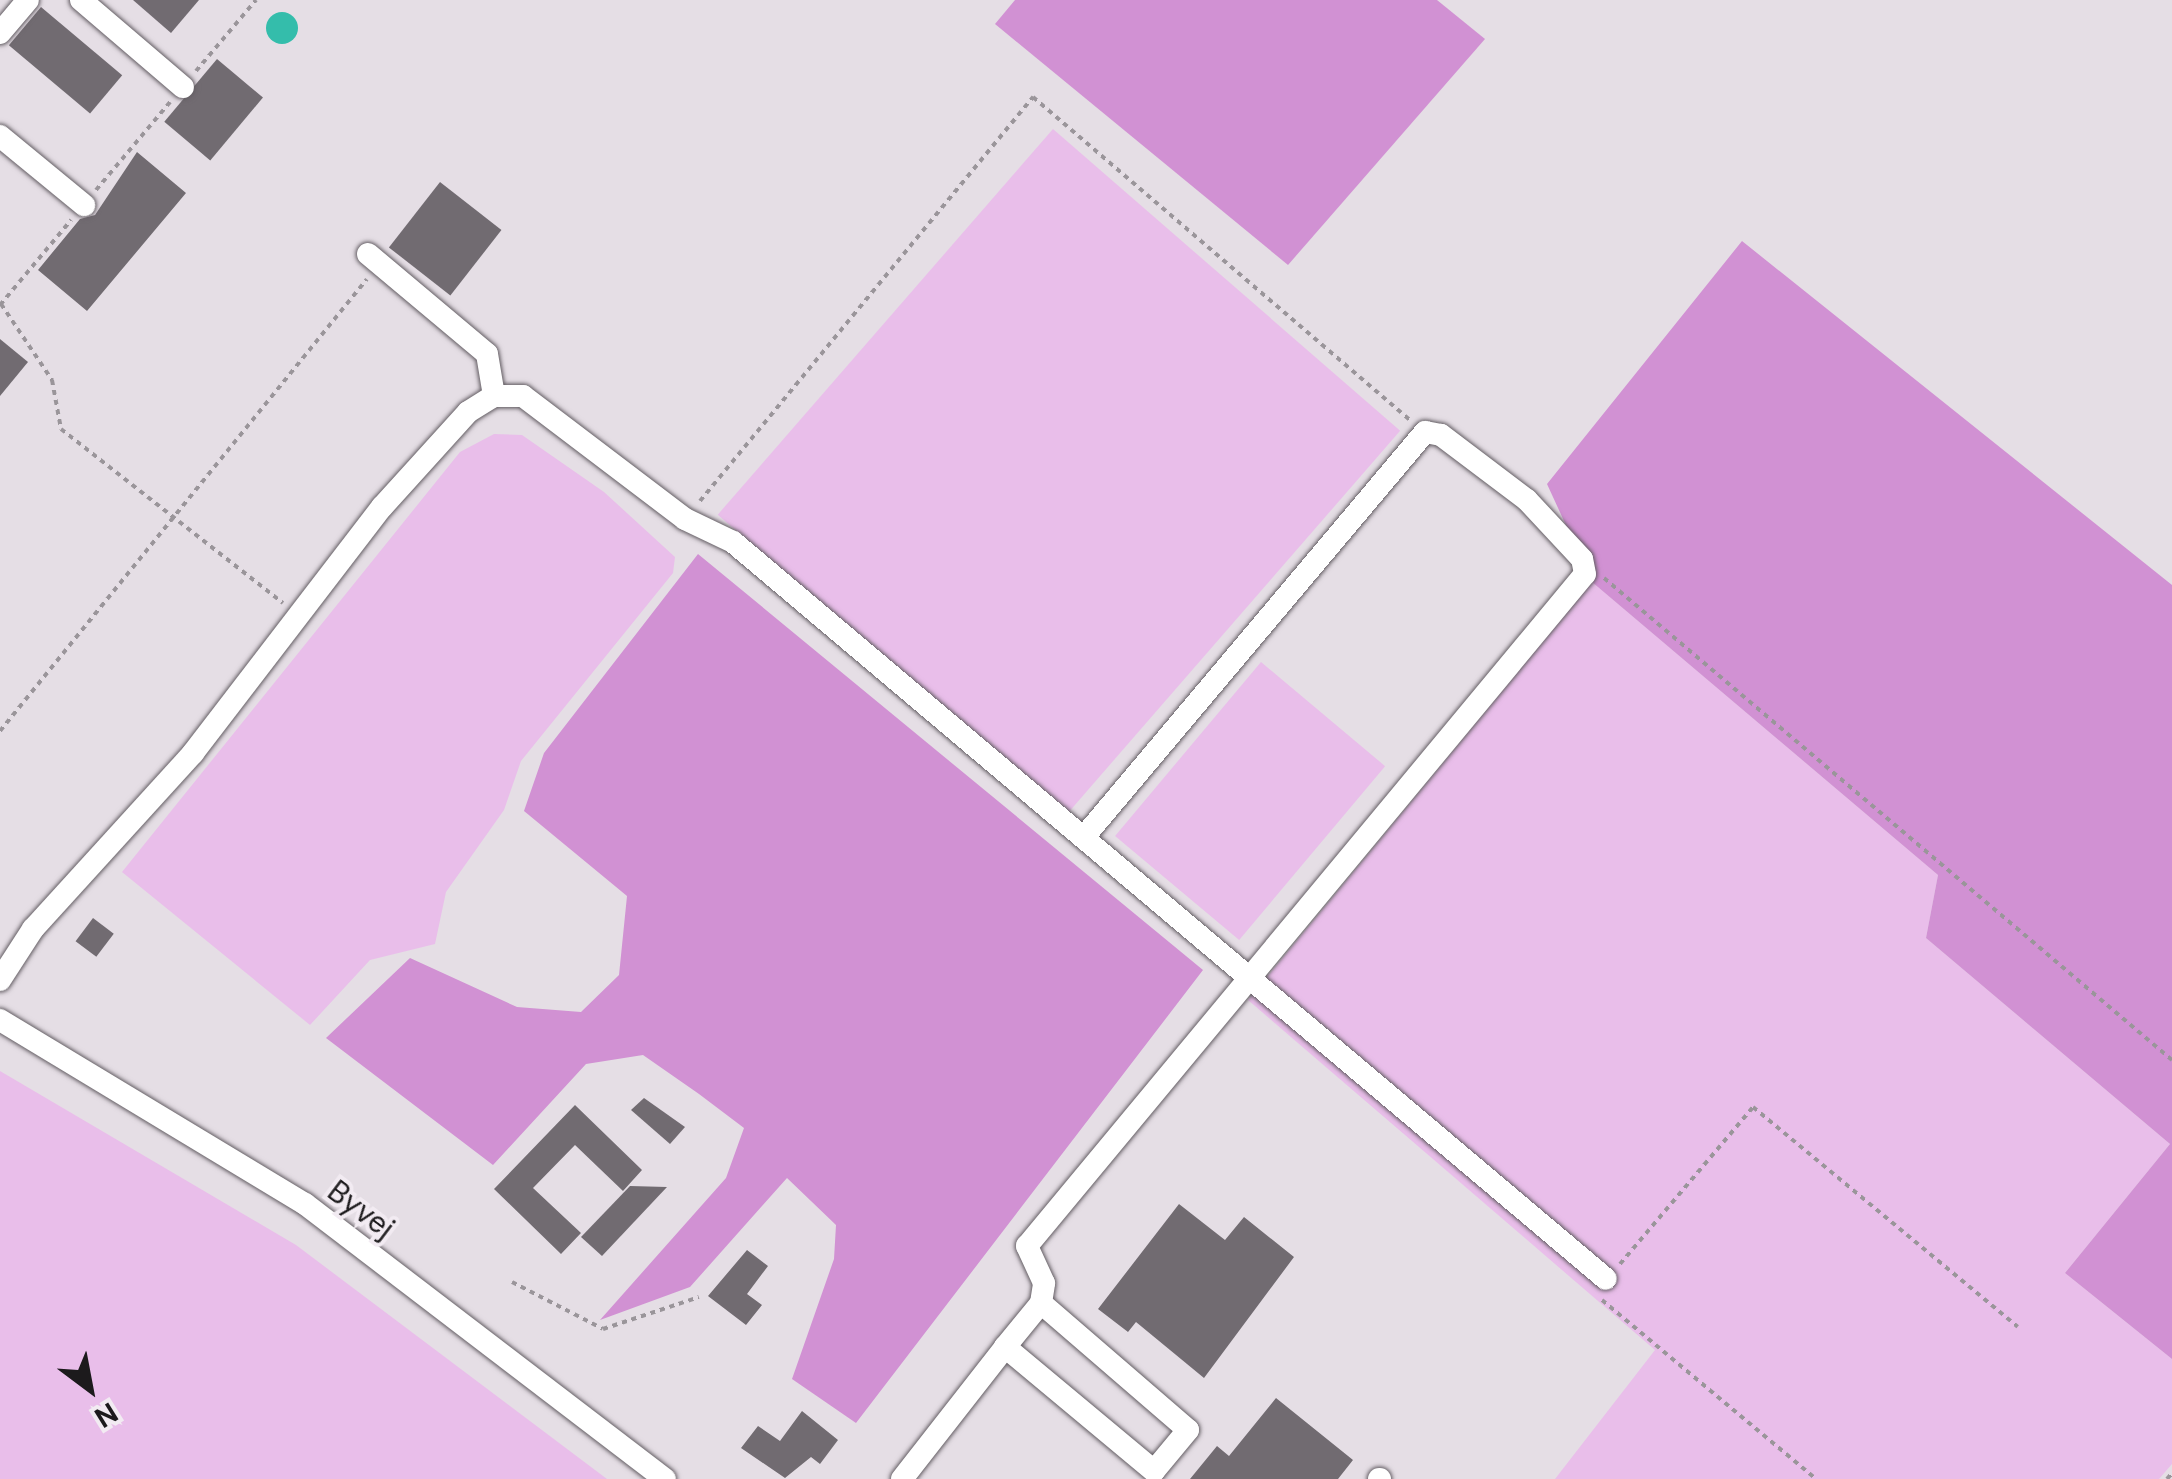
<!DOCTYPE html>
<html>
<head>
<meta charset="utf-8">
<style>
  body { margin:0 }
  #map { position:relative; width:2172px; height:1479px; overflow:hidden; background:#e5dee5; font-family:"DM Sans",sans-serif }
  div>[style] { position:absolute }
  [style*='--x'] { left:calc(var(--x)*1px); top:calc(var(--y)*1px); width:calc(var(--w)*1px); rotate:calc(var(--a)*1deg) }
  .green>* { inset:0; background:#e9beea; transform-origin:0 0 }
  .forest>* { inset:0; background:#d191d3 }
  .water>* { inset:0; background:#34bdab }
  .round { border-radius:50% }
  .building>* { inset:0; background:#716b71; transform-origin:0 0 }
  .path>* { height:4px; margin-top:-2px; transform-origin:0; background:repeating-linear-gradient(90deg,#9a959a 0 5px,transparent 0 10px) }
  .roads { filter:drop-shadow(0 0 2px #635d63) drop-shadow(0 0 2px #635d63) }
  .minor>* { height:22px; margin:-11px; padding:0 11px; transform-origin:11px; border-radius:11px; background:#fff }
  span { translate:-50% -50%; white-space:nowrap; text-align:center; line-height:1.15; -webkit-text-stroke:8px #f2ebf2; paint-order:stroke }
  .street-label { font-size:30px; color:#1c1a1c }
  .north { position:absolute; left:40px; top:1339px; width:100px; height:100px; -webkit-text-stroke:8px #f2ebf2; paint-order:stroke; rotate:148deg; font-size:28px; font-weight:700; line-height:40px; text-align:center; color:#1c1a1c }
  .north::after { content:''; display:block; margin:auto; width:35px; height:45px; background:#1c1a1c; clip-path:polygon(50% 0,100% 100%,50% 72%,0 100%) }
</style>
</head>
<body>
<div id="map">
  <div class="green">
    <div style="left:1053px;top:129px;width:460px;height:511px;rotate:41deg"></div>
    <div style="clip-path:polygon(494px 434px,522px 435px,604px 492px,675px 557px,673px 573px,521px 761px,504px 810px,446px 892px,435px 944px,370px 960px,310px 1025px,122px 872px,460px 452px)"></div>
    <div style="clip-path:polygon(1592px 582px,1938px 875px,1926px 938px,2170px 1144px,2065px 1273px,2172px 1359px,2172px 1464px,2159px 1479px,1555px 1479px,1655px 1350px,1248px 1000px)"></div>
    <div style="left:1261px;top:662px;width:162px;height:227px;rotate:40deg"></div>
    <div style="clip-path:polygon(0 1071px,296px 1245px,607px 1479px,0 1479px)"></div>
  </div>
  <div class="forest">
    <div style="clip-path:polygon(1015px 0,1437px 0,1485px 39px,1288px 265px,995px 24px)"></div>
    <div style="clip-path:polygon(1742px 241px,2172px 585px,2172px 1359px,2065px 1273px,2170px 1144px,1926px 938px,1938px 875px,1592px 582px,1547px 484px)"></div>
    <div style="clip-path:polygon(698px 554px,1203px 970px,856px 1423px,792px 1379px,834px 1259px,836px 1225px,787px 1178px,690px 1287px,600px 1320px,726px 1178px,744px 1128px,699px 1094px,643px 1055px,586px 1064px,493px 1165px,326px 1038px,410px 958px,517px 1007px,581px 1012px,619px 975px,627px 896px,524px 811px,544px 753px)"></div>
  </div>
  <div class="water">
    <div class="round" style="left:266px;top:12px;width:32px;height:32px"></div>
  </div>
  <div class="building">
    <div style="clip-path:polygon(133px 0,199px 0,171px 33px)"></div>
    <div style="left:41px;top:7px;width:106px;height:50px;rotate:40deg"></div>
    <div style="left:217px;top:59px;width:60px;height:82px;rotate:40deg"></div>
    <div style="clip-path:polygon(137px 152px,186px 193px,87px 311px,38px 270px,80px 219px,95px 215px)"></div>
    <div style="left:440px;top:182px;width:78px;height:83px;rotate:38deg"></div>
    <div style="clip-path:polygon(0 339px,28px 362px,0 396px)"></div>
    <div style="left:93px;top:918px;width:26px;height:29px;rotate:37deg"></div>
    <div style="clip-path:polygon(644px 1098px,685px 1127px,670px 1144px,631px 1110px)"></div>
    <div style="clip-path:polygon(575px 1105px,642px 1170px,623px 1191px,575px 1145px,533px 1188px,581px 1233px,561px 1254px,494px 1189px)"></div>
    <div style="clip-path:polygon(630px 1186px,667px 1187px,602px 1256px,581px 1237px)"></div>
    <div style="clip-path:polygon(1179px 1204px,1225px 1240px,1244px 1217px,1294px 1257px,1204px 1378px,1136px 1322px,1128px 1332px,1098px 1309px)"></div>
    <div style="clip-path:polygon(747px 1250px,768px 1266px,747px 1294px,762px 1305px,746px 1325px,708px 1296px)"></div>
    <div style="clip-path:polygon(1276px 1398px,1353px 1460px,1338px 1479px,1190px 1479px,1217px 1446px,1229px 1456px)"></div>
    <div style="clip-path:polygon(802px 1411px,838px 1440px,820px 1464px,811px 1457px,785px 1478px,741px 1448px,758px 1426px,780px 1441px)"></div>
  </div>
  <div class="path">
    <div style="--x:196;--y:71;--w:93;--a:-49.8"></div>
    <div style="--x:96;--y:190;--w:115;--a:-49.9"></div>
    <div style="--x:1;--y:304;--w:92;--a:56.1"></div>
    <div style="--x:52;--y:380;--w:50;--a:79.6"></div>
    <div style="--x:61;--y:429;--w:282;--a:38.1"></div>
    <div style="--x:0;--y:305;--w:111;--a:-50.1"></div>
    <div style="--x:700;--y:501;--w:524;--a:-50.5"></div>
    <div style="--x:1033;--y:97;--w:496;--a:40.6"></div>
    <div style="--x:1604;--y:578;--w:745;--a:40.32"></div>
    <div style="--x:0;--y:731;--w:582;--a:-50.93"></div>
    <div style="--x:1620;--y:1264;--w:206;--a:-49.7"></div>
    <div style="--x:1753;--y:1107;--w:344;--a:39.7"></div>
    <div style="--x:512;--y:1282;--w:102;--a:27.3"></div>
    <div style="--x:603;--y:1329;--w:101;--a:-18.4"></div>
    <div style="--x:1602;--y:1300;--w:279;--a:39.9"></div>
    <div style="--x:2167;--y:1479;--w:8;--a:-50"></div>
  </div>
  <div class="roads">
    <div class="minor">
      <div style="--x:81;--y:0;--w:134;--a:40.5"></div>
      <div style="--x:0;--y:33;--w:43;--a:-49.7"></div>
      <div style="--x:0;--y:136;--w:109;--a:39.4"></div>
      <div style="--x:368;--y:254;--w:155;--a:40"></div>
      <div style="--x:487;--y:354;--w:43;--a:80.5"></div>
      <div style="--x:0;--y:980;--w:61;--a:-57.1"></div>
      <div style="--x:33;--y:929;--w:238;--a:-47.7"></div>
      <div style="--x:193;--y:753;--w:310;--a:-52.5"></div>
      <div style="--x:382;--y:507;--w:128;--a:-47.8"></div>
      <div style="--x:468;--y:412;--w:31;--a:-32"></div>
      <div style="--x:494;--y:396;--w:29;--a:0"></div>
      <div style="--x:523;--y:396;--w:203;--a:37.2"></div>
      <div style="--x:685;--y:519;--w:53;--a:25.6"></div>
      <div style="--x:733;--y:542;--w:1142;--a:40.17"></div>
      <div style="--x:0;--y:1020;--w:356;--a:31.1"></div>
      <div style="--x:305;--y:1204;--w:453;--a:37.4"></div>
      <div style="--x:1041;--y:1303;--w:20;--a:-81"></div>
      <div style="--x:1044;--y:1283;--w:41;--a:-114.7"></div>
      <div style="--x:1027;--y:1246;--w:873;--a:-50.3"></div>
      <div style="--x:1585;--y:574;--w:15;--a:-101"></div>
      <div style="--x:1582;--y:559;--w:81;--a:-133"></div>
      <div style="--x:1527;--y:500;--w:108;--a:-142.9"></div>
      <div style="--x:1441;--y:435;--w:16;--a:-169"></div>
      <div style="--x:1425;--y:432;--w:529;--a:130.1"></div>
      <div style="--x:902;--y:1479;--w:167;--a:-52"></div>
      <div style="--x:1005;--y:1347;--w:57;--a:-50.7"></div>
      <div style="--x:1041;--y:1303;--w:194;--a:40.8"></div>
      <div style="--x:1188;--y:1430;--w:53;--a:129.7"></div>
      <div style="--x:1154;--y:1471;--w:194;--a:-140.2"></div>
      <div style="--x:1379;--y:1479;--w:1;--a:0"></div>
    </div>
  </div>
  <div class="street-label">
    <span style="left:361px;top:1210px;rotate:37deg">Byvej</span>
  </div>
  <div class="north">N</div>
</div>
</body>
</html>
